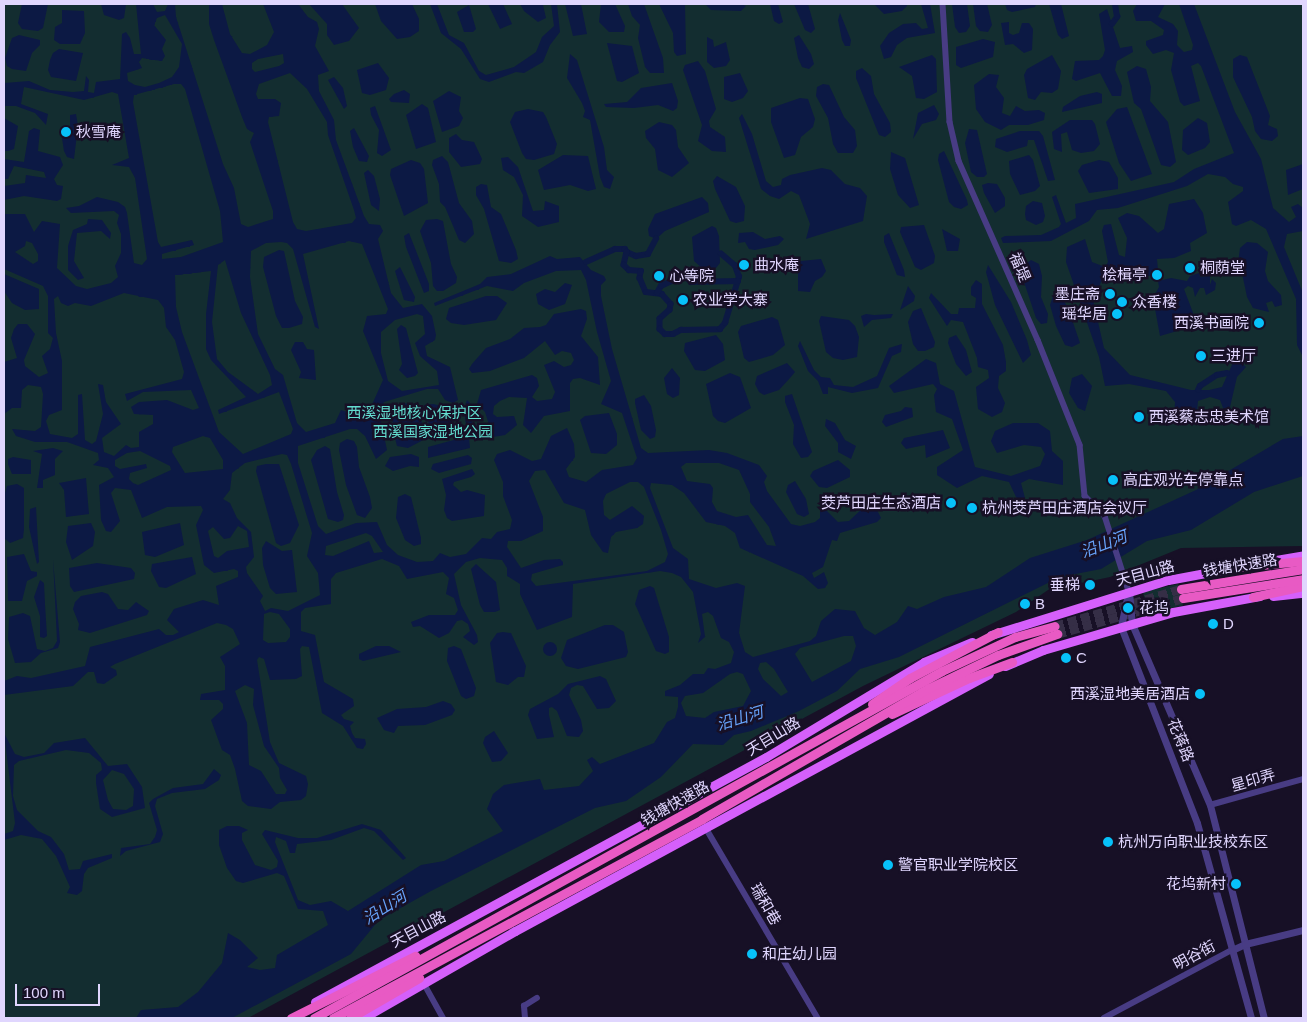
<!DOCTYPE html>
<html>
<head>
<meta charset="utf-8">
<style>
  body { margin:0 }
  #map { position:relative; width:1307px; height:1022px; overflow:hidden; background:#171026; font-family:Arial,"Noto Sans SC",sans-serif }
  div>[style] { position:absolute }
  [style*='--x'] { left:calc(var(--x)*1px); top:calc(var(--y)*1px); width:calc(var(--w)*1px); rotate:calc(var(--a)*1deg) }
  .green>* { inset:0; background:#132d30; transform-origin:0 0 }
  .water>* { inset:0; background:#0c1944 }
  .round { border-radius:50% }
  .canal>* { height:5.5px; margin:-2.75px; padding:0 2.75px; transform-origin:2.75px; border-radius:2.75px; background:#0c1944 }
  .trunk-tunnel>* { height:9px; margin-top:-4.5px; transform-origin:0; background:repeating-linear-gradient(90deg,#352e46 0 9px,transparent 0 13.5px) }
  .minor>* { height:5.5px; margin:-2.75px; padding:0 2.75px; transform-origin:2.75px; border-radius:2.75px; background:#483c84 }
  .tertiary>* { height:7px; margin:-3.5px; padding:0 3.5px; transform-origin:3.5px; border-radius:3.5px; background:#483c84 }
  .primary>* { height:9px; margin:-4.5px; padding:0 4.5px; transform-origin:4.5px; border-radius:4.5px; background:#d560fb }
  .trunk>* { height:9px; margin:-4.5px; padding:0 4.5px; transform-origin:4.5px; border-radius:4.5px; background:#e85ac4 }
  .dots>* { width:14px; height:14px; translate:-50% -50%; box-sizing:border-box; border:2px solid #171026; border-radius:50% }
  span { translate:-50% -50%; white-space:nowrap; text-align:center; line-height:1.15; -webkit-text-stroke:5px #171026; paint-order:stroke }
  .poi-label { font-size:15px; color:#e0d6fe }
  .left { translate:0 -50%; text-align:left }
  .right { translate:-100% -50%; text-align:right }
  .street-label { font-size:15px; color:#e0d6fe }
  .park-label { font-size:15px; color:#63ddcf }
  .water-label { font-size:16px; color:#67a3fb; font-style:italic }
  .frame { position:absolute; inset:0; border:5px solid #e0d6fe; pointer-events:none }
  .scale { position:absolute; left:15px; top:984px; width:85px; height:22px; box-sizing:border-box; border:2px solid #e0d6fe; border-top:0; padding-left:6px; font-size:15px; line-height:18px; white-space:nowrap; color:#e0d6fe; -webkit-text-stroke:4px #171026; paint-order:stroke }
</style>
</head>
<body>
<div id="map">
  <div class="green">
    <div style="clip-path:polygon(4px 4px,1303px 4px,1303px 546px,1181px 548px,1110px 577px,1048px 590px,1016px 612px,863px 686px,248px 1018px,4px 1018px)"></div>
    <div style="left:1178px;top:584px;width:22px;height:36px;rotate:77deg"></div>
  </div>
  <div class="water">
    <div style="clip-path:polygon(22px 4px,48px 4px,43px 28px,38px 31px,22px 29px,18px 23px)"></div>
    <div style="clip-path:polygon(101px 4px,126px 4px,124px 18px,119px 20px,104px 15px)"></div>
    <div style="clip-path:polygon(evenodd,136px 4px,153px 4px,157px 12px,165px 11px,168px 4px,175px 4px,176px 17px,223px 164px,234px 188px,241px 224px,248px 227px,273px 219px,273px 211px,250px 142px,254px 133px,247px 129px,242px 117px,214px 40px,209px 24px,209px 4px,222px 4px,230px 34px,242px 53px,250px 54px,267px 45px,274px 32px,263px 4px,298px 4px,308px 17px,317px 22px,319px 29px,315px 46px,329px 71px,318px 75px,319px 91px,334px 120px,336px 140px,364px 216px,369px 224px,380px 225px,383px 231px,378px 239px,391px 293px,403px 308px,422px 304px,432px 316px,436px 335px,435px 340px,425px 346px,427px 356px,450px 367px,458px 400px,453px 403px,445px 400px,438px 389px,427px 389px,384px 402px,379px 412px,387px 450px,376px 459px,365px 436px,357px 429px,350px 429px,298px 446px,298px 463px,318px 526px,326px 534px,356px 523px,377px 522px,387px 545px,398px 555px,417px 562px,433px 561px,440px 553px,450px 557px,466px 554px,482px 538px,491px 539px,497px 532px,510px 529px,512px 520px,503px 496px,503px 482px,494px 460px,497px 454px,510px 450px,532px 461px,541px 459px,551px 436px,567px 428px,574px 444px,575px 457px,566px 469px,569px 477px,586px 482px,602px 470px,633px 465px,637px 458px,622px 413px,601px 404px,611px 381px,597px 332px,586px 280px,581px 270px,556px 271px,524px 283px,513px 291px,487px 286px,435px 306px,434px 303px,480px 284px,487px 277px,511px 274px,550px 256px,557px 259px,580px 257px,591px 270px,604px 276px,606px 280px,601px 285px,601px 296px,612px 349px,641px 448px,648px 453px,709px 450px,727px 453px,759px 465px,767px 476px,764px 482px,767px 491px,791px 524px,800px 526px,815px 522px,820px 518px,820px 509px,824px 508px,838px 522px,849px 521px,863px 508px,877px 510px,881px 518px,877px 522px,840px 533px,837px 541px,832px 540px,823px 567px,812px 573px,814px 578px,824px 572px,828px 583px,825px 588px,818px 589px,803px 576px,740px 548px,735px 533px,725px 526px,706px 522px,684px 493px,672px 485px,651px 483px,650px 488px,673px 548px,688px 559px,689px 579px,716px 588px,737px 583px,745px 586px,739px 633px,745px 652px,753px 657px,810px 641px,816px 636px,821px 621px,835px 609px,855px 611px,864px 628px,875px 635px,897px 622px,908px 606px,917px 609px,944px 597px,986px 587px,1030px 558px,1087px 540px,1196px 490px,1283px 439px,1303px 436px,1303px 476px,1254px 492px,1191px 530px,1147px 541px,1101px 569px,1060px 577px,899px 657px,860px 669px,837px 691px,799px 711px,751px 731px,734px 735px,723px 745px,693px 744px,661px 777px,626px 801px,595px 808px,431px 891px,379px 920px,351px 954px,232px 1018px,136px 1018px,141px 1010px,178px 1007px,198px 992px,222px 963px,228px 933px,240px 940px,258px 958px,247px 967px,260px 970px,275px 968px,277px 955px,328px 925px,323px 911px,298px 909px,284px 876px,277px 873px,243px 883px,236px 881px,227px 868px,219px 845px,219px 830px,227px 826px,239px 826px,248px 830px,242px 833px,242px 840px,255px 865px,271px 870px,277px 867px,278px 861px,262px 834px,265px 830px,298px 838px,317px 838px,362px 824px,381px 830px,406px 858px,403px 860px,374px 831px,364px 828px,331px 840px,297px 844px,295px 853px,290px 853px,286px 841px,276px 837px,275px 842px,298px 900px,310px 905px,331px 901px,348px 911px,421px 865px,444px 861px,503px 831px,487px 809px,493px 794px,504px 785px,540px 779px,544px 790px,579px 786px,593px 771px,587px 760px,592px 757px,600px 764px,654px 743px,667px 722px,675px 718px,678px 707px,678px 697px,665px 696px,665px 691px,680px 685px,693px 674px,704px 674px,708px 668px,715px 669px,731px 663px,734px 652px,729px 642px,721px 638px,713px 616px,708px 612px,702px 614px,705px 637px,698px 643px,701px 634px,693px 592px,681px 577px,672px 573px,660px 571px,573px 584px,572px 617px,537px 630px,520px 594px,520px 584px,507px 576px,507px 568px,502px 560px,480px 558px,466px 562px,454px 574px,461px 605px,477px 635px,478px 642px,474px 645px,463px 637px,470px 631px,468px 624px,462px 620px,457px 621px,449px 633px,439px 638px,420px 626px,413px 627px,411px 622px,429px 615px,455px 615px,458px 610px,454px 598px,446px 594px,449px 578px,443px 572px,407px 579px,399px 566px,382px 559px,336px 573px,331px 579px,331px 604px,305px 608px,301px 612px,301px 631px,315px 635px,324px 682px,353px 699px,354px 706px,341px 715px,344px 719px,354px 722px,350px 726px,352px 733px,355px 738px,365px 739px,366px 744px,363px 749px,357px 748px,343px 726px,322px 713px,309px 647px,302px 646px,300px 649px,302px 676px,296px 679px,270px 680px,264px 659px,259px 657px,257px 660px,270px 742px,279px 763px,306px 776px,308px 784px,306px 796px,301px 800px,280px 802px,271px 809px,248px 806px,242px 801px,235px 769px,230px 755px,222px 750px,211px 720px,223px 709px,223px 704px,219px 700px,200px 700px,201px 694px,225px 690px,225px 666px,220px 657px,240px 644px,233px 629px,226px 625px,217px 623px,115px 664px,110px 667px,116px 670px,117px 675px,104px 684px,97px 683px,94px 672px,88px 672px,73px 686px,4px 695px,4px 681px,17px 676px,31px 678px,85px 666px,90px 647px,159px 629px,166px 635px,173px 635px,179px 632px,167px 620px,174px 609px,203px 600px,219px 605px,216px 586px,238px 577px,238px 571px,234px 569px,214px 573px,204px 565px,196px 525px,203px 510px,201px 506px,167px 507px,142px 518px,131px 490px,115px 488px,111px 493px,120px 521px,111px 532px,106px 531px,101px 520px,99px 485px,114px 477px,108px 468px,93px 465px,99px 460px,98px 453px,67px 442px,35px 442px,16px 436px,12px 429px,35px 431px,41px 427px,43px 394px,41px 387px,28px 385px,22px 390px,21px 408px,12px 408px,4px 414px,4px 362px,17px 358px,11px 338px,14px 329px,18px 324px,27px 324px,35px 334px,24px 360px,25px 366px,39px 377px,48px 373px,42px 356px,50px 349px,53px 338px,48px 333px,48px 296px,43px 286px,4px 269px,4px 214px,25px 214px,34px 232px,42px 221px,60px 224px,57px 268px,76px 286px,87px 289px,111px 283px,118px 277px,115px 266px,121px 253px,121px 234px,117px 223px,119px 215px,114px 211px,71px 213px,66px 208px,79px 206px,97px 197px,118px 202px,125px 207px,127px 213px,134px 263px,142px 265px,147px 259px,135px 178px,129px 167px,112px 165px,129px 158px,118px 94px,112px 92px,84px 100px,24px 87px,21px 104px,48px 114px,46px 125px,35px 113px,16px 106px,4px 106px,4px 83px,29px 81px,50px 90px,73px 92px,84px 91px,86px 76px,89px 80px,88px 92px,94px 93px,96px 82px,120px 79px,122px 34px,126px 32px,130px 38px,134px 54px,141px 54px,136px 4px,165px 15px,182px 44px,179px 67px,172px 77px,159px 83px,145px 87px,135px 85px,128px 81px,127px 73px,142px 68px,139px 62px,142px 58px,162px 61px,165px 56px,162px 49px,166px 40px,154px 25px,157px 18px,165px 15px,136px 4px,283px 54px,284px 63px,279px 66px,255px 72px,252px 69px,252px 63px,258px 59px,283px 54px,136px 4px,290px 73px,307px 89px,327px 122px,328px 135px,354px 210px,356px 218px,352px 223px,306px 231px,297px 229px,293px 222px,268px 122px,269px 117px,279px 116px,281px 103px,275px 99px,258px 99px,256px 94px,259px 84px,290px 73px,136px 4px,174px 84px,181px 84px,185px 89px,220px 211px,223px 242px,181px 257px,162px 259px,162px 254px,194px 245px,192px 240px,161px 247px,158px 242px,133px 102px,134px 95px,174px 84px,136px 4px,26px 241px,32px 243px,38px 254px,38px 261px,33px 264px,15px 252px,25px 246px,26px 241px,136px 4px,349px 241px,362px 244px,388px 309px,386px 314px,367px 316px,363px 331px,383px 380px,370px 409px,356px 415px,341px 410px,335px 423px,306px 432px,297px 423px,283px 375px,275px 369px,258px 334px,250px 277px,251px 251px,266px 243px,281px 242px,287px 243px,293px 249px,315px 327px,319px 329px,303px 254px,349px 241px,136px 4px,225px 260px,241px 313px,270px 375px,272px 385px,258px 394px,228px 372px,217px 359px,212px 322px,218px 265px,225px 260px,136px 4px,211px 271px,206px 314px,206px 349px,211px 360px,246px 397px,218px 410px,219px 414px,279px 392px,293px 429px,291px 434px,243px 454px,219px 432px,182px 332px,176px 307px,175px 275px,211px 271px,136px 4px,124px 293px,158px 300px,164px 308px,166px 327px,175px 340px,184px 372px,182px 379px,125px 394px,127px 401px,143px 392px,191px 390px,199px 408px,193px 410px,167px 400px,139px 402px,131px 407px,134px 414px,153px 415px,153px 424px,139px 432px,139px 447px,131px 448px,126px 445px,114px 456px,104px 452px,102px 438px,121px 424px,106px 402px,103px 385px,98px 384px,103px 414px,96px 441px,92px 444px,85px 440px,82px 394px,78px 395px,78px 434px,72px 438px,50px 434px,46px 421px,49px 415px,62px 410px,62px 361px,56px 333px,54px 299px,58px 296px,61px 303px,68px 306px,75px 303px,91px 306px,124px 293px,136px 4px,417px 314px,423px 316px,425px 334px,415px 343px,420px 356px,437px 371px,439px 385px,402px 391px,388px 381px,381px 353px,381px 332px,395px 320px,417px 314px,136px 4px,203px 436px,210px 438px,223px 460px,223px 469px,185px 473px,172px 452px,173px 447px,203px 436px,136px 4px,140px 451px,170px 466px,171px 470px,138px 485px,133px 483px,129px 479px,130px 473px,147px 468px,146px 464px,120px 469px,115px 466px,115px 460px,127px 453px,140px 451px,136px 4px,282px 454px,287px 455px,291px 464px,312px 533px,307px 556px,318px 573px,320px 595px,288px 611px,271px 608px,265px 611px,260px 601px,263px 596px,247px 573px,246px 567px,254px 557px,251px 532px,237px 518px,230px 503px,223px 499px,230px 490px,232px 473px,245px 463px,282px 454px,136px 4px,686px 463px,719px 463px,739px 470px,750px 494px,750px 502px,769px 527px,776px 546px,767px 545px,748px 515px,736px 517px,717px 511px,712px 502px,713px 488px,710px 484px,687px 481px,681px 467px,686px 463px,136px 4px,545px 470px,564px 503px,585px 510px,591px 535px,603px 552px,608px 553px,611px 537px,616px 532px,637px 528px,643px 524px,644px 516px,632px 506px,610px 520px,604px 515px,603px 501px,606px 494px,630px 482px,638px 482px,644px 487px,661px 530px,668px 554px,665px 562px,647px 571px,536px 586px,531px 580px,532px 574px,563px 565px,563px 562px,560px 559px,544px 560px,521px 568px,507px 547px,508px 541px,521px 541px,543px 531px,543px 517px,529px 481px,535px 471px,545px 470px,136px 4px,238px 526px,247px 531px,249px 547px,227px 551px,218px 558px,214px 556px,208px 531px,213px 527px,224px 539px,230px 538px,238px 526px,136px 4px,366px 533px,372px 536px,383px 552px,374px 553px,369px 541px,333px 556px,325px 555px,326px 546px,366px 533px,136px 4px,270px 612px,279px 614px,290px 629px,290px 637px,286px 642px,268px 643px,263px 640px,264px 614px,270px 612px,136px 4px,844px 636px,853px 636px,856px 646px,851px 661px,812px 682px,795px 654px,800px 648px,844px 636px,136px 4px,766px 662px,774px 669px,788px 692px,781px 696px,763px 679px,758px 669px,760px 663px,766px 662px,136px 4px,737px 672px,743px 674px,751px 691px,743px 706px,714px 712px,705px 718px,686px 716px,681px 703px,685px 696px,703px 693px,730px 674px,737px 672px,136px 4px,245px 685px,254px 689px,253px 705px,264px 746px,279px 768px,280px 778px,287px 790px,285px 794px,276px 794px,261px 771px,249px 765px,247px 723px,235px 691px,245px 685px)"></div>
    <div style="clip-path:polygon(309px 4px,342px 4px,359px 28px,349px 41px,334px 45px,327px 35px,327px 24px)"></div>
    <div style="clip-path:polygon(375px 4px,412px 4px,419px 19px,419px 31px,410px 37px,397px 39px,381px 21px)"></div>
    <div style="clip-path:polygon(430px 4px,437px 4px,449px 35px,464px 43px,479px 71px,486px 75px,514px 67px,536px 52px,542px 37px,554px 26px,551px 4px,557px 4px,560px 32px,550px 45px,543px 62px,524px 73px,516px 72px,489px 82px,480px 79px,461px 49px,441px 33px)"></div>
    <div style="clip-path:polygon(488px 4px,503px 4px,512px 24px,500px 29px)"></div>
    <div style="clip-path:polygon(520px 4px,543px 5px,546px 18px,538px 22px,524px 11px)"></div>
    <div style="clip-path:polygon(565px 4px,581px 4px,587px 34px,573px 36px)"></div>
    <div style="clip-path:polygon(601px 4px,615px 4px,625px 26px,624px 32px,609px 32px,599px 22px)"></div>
    <div style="clip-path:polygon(628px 4px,644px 4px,663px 58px,664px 73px,650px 73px,645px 67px,638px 38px,640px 25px,632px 16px)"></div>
    <div style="clip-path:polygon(659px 4px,685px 4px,686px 54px,677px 56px,674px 52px,673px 33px)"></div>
    <div style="clip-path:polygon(705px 4px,741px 4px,746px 6px,741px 11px,711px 10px)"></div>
    <div style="clip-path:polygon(770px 4px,778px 4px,783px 22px,779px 24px,774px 21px)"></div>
    <div style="clip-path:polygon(794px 4px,808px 4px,815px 29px,811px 33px,805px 30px)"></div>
    <div style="clip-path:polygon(874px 4px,907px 4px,907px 6px,902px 11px,884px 14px)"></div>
    <div style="clip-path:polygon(921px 4px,930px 4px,935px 33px,907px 38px,897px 45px,891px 57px,884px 59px,880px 46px,889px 33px,903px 24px,916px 23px,922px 29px,928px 28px)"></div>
    <div style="clip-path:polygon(952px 4px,967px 4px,970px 26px,966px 32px,959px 33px,955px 27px)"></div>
    <div style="clip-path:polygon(973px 4px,987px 4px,992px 25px,988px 32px,980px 31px,976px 26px)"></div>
    <div style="clip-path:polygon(1005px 4px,1036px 4px,1035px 7px,1012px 12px,1007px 10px)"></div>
    <div style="clip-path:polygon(1049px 4px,1061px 4px,1069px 36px,1062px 39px,1058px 35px)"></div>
    <div style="clip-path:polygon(1137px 4px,1165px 4px,1158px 17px,1173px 24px,1178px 31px,1177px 45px,1184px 52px,1192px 50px,1193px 45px,1179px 4px,1194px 4px,1235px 112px,1261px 159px,1273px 208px,1289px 222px,1296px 217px,1291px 207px,1298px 204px,1303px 208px,1303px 231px,1287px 234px,1284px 247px,1303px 293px,1303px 357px,1297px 345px,1296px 299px,1266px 229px,1251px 220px,1236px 226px,1232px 224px,1228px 202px,1243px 191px,1243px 187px,1233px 184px,1225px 177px,1208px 174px,1187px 186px,1118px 208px,1097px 210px,1089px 221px,1051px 241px,1003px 243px,1001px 238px,1005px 236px,1041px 235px,1059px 227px,1061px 224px,1052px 197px,1056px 195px,1066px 223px,1076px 218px,1075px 204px,1174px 182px,1194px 169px,1234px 153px,1201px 66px,1198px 63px,1191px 66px,1200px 101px,1184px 106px,1180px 102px,1171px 70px,1174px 53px,1166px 50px,1153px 54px,1146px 45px,1146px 41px,1163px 35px,1164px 30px,1151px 21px,1136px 21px,1133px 11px)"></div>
    <div style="clip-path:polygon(469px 5px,476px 29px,473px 32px,464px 32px,457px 12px)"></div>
    <div style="clip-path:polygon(1107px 9px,1120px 48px,1132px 46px,1133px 52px,1117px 61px,1115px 70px,1122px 86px,1121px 96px,1112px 96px,1100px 73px,1076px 81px,1072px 79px,1075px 61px,1099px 60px,1103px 56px,1105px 50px,1099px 14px)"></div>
    <div style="clip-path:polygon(62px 10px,84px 11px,85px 33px,80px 44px,60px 44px,54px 40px,55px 27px,62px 23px)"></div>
    <div style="clip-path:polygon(840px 13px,851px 40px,850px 46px,845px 46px,842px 40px,838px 20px)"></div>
    <div style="clip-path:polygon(1009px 22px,1009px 33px,1013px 35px,1019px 33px,1022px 23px,1029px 23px,1033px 29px,1032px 50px,1024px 53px,1013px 44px,1005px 45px,1001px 23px)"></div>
    <div style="clip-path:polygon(19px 35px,40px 40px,40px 45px,32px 53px,26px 71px,12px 69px,7px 66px,5px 58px,12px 38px)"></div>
    <div style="clip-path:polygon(799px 35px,811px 54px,814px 64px,809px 69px,802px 67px,798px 58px,794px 38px)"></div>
    <div style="clip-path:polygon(707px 37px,713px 40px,714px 47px,726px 42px,730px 60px,726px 66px,714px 68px,707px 62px)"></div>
    <div style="clip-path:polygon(983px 39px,995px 42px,993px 57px,961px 68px,956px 65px,956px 47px)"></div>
    <div style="clip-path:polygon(607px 43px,632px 46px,639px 73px,622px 82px,617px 81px)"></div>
    <div style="clip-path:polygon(59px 49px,83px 53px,76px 81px,51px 77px,48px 70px,50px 60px,53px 53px)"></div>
    <div style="clip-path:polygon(570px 54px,577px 60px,604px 147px,607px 170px,614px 177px,610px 189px,604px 187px,600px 177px,590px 120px,583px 117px,585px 111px,582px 103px,567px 78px)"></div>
    <div style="clip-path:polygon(932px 55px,936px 59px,937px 92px,924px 99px,916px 98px,912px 76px,899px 67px)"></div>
    <div style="clip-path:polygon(1052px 55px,1061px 71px,1058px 89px,1052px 93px,1041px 92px,1035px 100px,1028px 98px,1024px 75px,1027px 69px)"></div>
    <div style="clip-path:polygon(1240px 55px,1247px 57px,1252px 70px,1270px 116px,1268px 125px,1277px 129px,1278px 136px,1272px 141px,1261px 139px,1255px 131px,1252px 117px,1233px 77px,1233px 59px)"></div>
    <div style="clip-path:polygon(698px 61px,705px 71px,716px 109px,709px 121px,710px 127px,725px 137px,726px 152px,712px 151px,698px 141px,702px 125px,683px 70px,685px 65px)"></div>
    <div style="clip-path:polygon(378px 63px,389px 78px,386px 90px,370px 95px,362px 93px,357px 70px)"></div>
    <div style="clip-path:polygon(1137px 66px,1146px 69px,1151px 87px,1150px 101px,1168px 122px,1176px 162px,1170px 167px,1161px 165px,1141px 109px,1134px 103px,1127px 72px)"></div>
    <div style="clip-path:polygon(862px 68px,871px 76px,874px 94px,890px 123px,891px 132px,885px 137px,879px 135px,856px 78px,856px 71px)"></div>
    <div style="clip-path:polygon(740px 73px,748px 91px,743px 98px,732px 102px,724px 99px,724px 77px)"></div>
    <div style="clip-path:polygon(989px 74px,999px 75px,996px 87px,1004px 98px,1002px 113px,1010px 116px,1016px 106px,1025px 111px,1039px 110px,1045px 113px,1044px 120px,1028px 125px,1009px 125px,1001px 130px,985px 122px,976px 109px,974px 85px)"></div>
    <div style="clip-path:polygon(334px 77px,343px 88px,347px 106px,344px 109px,328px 80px)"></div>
    <div style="clip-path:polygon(672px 83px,678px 101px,677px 108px,673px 111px,658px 105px,634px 108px,606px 107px,604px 104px,627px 102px,641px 88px)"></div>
    <div style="clip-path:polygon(823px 84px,829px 85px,844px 117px,855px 130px,857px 146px,853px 153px,838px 153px,833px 144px,828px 118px,816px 96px,817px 87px)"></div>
    <div style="clip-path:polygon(404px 90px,410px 94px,409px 103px,391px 102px,389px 99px,394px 94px)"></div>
    <div style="clip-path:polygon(449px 91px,461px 97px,459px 111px,463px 118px,459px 126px,442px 132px,433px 101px)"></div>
    <div style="clip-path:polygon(1097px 92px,1102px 94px,1102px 103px,1062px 112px,1063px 107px,1080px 96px)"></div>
    <div style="clip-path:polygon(800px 98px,808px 99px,815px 119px,813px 127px,801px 137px,795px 155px,784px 158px,771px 122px,771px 108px)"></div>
    <div style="clip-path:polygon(422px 104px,428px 108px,436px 142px,416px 149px,406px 115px)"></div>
    <div style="clip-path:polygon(934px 105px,939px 114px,936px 120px,922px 124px,913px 139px,918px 113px)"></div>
    <div style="clip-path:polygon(375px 106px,391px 150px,382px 156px,377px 153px,379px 130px,371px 115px,370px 108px)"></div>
    <div style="clip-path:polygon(1127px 107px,1152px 174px,1131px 181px,1119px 163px,1106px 122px,1117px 109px)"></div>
    <div style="clip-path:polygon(528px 109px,543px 112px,546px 117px,557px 144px,554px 154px,534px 160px,526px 159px,522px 153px,510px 122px,515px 112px)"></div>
    <div style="clip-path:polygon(76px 114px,78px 126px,74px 159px,67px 157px,64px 151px,61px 132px,70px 127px,70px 115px)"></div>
    <div style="clip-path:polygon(742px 114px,752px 134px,766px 181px,773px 187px,781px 185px,782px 179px,790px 175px,822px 168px,831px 170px,845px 184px,860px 188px,867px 196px,863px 221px,806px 239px,810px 224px,799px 195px,791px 191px,779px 199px,770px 196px,761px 189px,739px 118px)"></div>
    <div style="clip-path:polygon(4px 118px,18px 126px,14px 149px,8px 151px,4px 151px)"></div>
    <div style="clip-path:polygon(1198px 118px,1207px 123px,1210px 142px,1205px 148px,1188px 155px,1182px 150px,1183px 130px)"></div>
    <div style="clip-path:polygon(1070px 120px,1092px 120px,1095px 124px,1100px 144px,1094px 151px,1081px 153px,1072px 150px,1067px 132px,1061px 134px,1062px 152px,1054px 149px,1052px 132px)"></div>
    <div style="clip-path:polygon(659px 122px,672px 125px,676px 130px,678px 147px,689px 163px,672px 177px,658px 170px,655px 149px,646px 138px,645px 131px)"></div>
    <div style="clip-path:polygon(34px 128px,40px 130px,38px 151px,60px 157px,63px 165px,54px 179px,57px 185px,63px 186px,61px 199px,57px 201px,24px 196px,4px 200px,4px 186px,25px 183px,26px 175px,46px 178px,44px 172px,14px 166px,8px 179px,4px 179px,4px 159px,24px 162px,29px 131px)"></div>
    <div style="clip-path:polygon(354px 128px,369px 156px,367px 162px,359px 161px,353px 147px,350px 131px)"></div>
    <div style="clip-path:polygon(969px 129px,977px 130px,987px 174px,984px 177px,977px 177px,971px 172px,965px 143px)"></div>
    <div style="clip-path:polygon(1020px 131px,1039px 131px,1043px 136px,1055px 180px,1048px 181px,1034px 140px,1028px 140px,1027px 146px,1007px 152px,995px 147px,996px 139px)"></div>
    <div style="clip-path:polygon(456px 134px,462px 140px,474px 142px,482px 159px,480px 164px,461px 167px,449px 152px,449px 138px)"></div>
    <div style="clip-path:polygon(944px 151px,967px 200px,968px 205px,961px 209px,954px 207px,949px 202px,938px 160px,939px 154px)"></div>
    <div style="clip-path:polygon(891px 152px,905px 158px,919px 205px,910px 208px,898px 195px,890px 169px)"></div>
    <div style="clip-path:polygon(563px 155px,588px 156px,596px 189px,588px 191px,570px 185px,544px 190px,538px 170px)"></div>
    <div style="clip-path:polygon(1029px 155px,1033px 160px,1040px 186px,1035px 191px,1020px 195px,1010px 174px,1009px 161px)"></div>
    <div style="clip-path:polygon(442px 156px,448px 162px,459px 203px,472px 221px,474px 234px,465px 243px,459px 240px,445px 207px,440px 202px,439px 184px,432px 165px,433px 160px)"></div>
    <div style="clip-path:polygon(508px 157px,518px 167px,533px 211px,544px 210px,545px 201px,559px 206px,559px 222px,538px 227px,522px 216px,523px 195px,514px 177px,503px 170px,501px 158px)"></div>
    <div style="clip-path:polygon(411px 160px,420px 163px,424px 169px,428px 203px,404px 216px,390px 175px,391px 169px)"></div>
    <div style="clip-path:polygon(1099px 160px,1109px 162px,1118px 178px,1118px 189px,1089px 193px,1078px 171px,1082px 165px)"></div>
    <div style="clip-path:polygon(1303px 164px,1303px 189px,1288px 195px,1286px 170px)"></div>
    <div style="clip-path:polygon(368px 170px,374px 176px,380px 199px,379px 211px,371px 205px,364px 173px)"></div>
    <div style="clip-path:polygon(717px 176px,736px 187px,745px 206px,744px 221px,736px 223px,730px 221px,715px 189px,713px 181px)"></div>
    <div style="clip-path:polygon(988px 183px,997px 184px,1005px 198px,1005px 206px,995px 213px,984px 193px,982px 185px)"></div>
    <div style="clip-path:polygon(481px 184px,487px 185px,491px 207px,501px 214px,516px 250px,518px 259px,511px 263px,499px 261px,484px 209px,476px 195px,476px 187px)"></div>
    <div style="clip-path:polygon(702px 197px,708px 203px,709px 212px,665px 231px,656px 239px,649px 236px,648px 229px,655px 214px)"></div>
    <div style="clip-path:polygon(1194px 199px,1203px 213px,1207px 233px,1190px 243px,1191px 251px,1174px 258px,1157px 259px,1158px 270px,1149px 276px,1137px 274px,1117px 279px,1110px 276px,1102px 280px,1093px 300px,1104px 348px,1130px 375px,1191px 390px,1209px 390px,1222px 387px,1235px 358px,1246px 367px,1237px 377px,1230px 407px,1235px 416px,1230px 417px,1225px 413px,1220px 400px,1210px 397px,1198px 401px,1197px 411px,1174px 417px,1175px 402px,1166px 391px,1129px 384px,1105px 386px,1099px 357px,1066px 262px,1067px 247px,1085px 239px,1092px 262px,1105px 267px,1108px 262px,1102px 231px,1104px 225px,1111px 224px,1119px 255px,1125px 257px,1127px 238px,1118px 218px,1127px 213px,1139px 216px,1158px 233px,1164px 229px,1169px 204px)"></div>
    <div style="clip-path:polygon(1033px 201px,1042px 203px,1045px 216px,1043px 222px,1036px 225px,1026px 220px,1025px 214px,1026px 206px)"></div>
    <div style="clip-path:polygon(88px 219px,102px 220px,111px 233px,110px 239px,101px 231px,77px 233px,74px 261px,84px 278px,78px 280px,68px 270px,68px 246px,73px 230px,87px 224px)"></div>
    <div style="clip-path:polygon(437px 219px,443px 221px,451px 264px,457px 277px,456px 283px,443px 291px,437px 291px,433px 286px,431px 263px,420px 231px,426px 220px)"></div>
    <div style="clip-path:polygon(924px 225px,935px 256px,934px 263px,921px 270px,915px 267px,900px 232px,901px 227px)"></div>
    <div style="clip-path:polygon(712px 226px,716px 228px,719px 236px,720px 263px,716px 268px,702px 268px,694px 261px,692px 237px)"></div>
    <div style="clip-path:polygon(942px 229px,960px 239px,958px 251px,947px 251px)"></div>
    <div style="clip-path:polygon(753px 232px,765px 239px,780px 236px,784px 239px,778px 245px,755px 250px,749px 249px,745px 242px,738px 243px,739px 233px)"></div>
    <div style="clip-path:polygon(409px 233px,429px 284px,429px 291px,424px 293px,406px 247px,404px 236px)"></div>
    <div style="clip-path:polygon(889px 233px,904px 270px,905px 277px,897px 275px,884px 242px,884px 236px)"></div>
    <div style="clip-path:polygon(1247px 242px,1257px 243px,1268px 252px,1265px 271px,1268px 281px,1281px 295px,1282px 305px,1275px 307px,1272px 301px,1266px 303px,1269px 312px,1253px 308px,1247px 297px,1242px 273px,1246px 267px,1238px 263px,1240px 248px)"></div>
    <div style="clip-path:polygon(279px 250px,284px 251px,295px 301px,303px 317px,302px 324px,289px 328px,282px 328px,276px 316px,263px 267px,264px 257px)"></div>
    <div style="clip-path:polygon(821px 259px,826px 271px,822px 277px,815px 281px,810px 292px,798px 291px,798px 264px,801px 261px)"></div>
    <div style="clip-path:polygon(1031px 260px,1039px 264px,1042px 276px,1041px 297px,1048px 314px,1047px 323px,1041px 324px,1036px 318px,1024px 282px,1023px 266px)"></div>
    <div style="clip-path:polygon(988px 265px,1011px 302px,1027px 340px,1031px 355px,1023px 363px,995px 305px,986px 272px)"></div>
    <div style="clip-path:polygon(400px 267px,415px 297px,414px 302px,404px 300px,395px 271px)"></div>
    <div style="clip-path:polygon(1199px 273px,1200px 277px,1210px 276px,1210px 285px,1212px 279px,1216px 283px,1215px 290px,1206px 295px,1204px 288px,1200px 288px,1195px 297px,1193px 288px,1188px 286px,1184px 289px,1195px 318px,1201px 324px,1160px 336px,1153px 298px,1159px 287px,1158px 281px,1171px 278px,1187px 281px,1190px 276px)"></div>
    <div style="clip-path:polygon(4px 274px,39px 289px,39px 309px,25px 310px,12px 303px,4px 291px)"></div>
    <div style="clip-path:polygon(976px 280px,982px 284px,982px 304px,1003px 345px,1006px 362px,1006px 371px,999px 376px,998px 388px,1005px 403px,1002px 412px,992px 417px,978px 409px,976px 387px,989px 378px,988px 370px,978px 367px,977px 358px,963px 322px,951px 320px,947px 326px,929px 298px,931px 293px,951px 314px,958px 314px,959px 308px,975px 308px,976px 298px,971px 295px,971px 287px)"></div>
    <div style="clip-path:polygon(565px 283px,572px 285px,565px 304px,549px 310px,538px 304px,536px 294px,545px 289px,555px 292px)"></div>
    <div style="clip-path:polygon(908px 286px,915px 296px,914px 301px,900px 310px)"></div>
    <div style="clip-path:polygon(486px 296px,497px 296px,507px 303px,496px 320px,464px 325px,451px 323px,446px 319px,449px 308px)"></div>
    <div style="clip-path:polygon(1053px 296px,1061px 296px,1068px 308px,1080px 343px,1072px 347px,1065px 345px,1056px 326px,1050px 305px)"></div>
    <div style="clip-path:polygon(921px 308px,935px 342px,934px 347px,925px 351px,918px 351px,913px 344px,908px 322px,913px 311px)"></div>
    <div style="clip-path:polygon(581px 309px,586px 311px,587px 319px,581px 336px,598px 357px,600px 385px,580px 378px,573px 379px,570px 383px,570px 411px,544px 416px,531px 433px,523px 425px,527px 398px,509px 397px,500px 401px,494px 406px,493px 414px,497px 417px,514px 416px,517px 425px,505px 435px,493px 437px,485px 412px,477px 404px,481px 390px,532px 375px,537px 378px,539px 386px,532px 397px,537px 401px,552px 399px,555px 392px,544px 365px,554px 361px,564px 367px,571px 365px,574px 360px,571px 353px,562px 351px,555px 355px,545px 341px,524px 358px,490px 371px,472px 373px,469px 369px,472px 364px,486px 348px,510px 339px,524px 328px,540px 327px,546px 325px,554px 314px)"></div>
    <div style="clip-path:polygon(866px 314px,874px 315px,893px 314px,891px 318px,872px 320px,864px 327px,861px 316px)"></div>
    <div style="clip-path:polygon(821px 316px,849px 320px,855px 326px,859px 337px,857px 357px,843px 360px,833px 358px,826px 352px,819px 321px)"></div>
    <div style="clip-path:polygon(772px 317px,778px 320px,785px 345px,773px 355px,749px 362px,744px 358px,738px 332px,741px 326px)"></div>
    <div style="clip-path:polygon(401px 325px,406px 328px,418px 373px,415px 376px,407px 378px,399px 370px,402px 364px,397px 329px)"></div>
    <div style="clip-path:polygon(716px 335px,723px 344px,725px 360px,705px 371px,695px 370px,684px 351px,685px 343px)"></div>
    <div style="clip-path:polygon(956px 335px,966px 350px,972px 372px,966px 376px,956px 364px,948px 343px,949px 338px)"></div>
    <div style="clip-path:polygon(800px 341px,814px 370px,821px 377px,830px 378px,834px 385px,853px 387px,877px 376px,889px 348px,902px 344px,901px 352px,892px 356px,878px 388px,852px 393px,828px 387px,828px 394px,823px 394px,818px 381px,808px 371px,798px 346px)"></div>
    <div style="clip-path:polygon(295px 342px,303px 342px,307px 349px,314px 350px,316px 380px,299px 378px,301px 372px,291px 350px)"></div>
    <div style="clip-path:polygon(926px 359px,936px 363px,940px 384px,954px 391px,975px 467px,1011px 476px,1040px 466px,1045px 454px,1041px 447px,1024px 445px,997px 453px,991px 441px,995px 431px,1013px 423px,1038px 423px,1050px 431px,1052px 451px,1063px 461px,1063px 485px,1029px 479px,1021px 483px,1025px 498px,1022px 501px,1016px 497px,1009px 482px,982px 476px,957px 488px,937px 475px,937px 467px,963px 450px,952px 419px,936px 412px,934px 395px,937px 389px,933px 384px,894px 393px,889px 386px)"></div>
    <div style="clip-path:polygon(787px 363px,795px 372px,790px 378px,779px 390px,764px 395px,759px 392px,755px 384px,757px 376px)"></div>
    <div style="clip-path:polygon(672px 368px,680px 378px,679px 395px,673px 398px,667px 394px,664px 378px)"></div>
    <div style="clip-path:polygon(730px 373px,740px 377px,751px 408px,725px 423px,718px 421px,713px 416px,706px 384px)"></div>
    <div style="clip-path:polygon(1082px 374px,1092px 386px,1085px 411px,1078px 408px,1069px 393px,1072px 378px)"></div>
    <div style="clip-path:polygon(792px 394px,812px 452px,808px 457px,801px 458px,793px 444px,794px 425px,785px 402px,785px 396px)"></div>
    <div style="clip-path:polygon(644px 395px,651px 406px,656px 430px,655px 437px,650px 439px,641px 430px,635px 403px,635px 399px)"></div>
    <div style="clip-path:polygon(467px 400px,470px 403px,473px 429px,466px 425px,464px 409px)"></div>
    <div style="clip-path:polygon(404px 403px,417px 406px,420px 410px,423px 432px,429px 437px,408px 448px,397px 446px,392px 427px,394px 412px)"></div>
    <div style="clip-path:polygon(433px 404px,450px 408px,453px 416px,451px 426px,434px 429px,429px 425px,424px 405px)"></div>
    <div style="clip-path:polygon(905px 407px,912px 408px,913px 417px,886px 427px,882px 422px,885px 415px,901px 411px)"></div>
    <div style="clip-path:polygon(609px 413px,617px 434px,617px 445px,606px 454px,591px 453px,580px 420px,585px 416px)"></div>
    <div style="clip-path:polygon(826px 419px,835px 423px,845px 440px,856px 446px,851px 459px,838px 452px,838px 443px,825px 426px)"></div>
    <div style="clip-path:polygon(943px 430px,950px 448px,926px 458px,925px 445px,906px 449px,901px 443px,904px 438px)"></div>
    <div style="clip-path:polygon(461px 438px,469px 438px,470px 448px,428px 458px,428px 447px)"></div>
    <div style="clip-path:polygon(347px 439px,354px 441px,357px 447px,359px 467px,370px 497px,372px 508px,365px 518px,357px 515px,346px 485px,339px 450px,340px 443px)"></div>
    <div style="clip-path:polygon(325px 446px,330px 449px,337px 492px,344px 515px,343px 520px,338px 522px,328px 519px,311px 460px,317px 450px)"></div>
    <div style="clip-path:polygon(53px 448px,63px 451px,55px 459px,55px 475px,43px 480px,43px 488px,37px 488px,42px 454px,33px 451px)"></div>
    <div style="clip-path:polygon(411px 454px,419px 457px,419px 467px,410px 466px,393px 471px,385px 466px,390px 457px)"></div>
    <div style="clip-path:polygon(468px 455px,472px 458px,471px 464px,439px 473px,431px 469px,433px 464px)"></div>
    <div style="clip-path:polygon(13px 457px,31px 460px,31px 474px,12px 474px,8px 464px,8px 459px)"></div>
    <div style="clip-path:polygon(838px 460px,850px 470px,850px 477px,827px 488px,819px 487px,810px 476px,813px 471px)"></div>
    <div style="clip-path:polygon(266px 464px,279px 464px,299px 525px,290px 543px,281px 546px,276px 543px,256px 471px,257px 466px)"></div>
    <div style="clip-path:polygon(472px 469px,475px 474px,471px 477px,454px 482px,453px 485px,461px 492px,467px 490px,485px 495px,484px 516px,452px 521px,447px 518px,444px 510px,446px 495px,442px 479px)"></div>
    <div style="clip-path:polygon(86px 478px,89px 514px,66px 517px,64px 490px,59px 483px)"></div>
    <div style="clip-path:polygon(795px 481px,806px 499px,809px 514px,804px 517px,797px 514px,786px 492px,788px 485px)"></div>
    <div style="clip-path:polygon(17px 484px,24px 488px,24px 529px,23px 538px,10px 543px,4px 538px,5px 493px,7px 486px)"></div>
    <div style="clip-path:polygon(405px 494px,411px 497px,421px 538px,421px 544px,414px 546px,405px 540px,396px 518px,398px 497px)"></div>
    <div style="clip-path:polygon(36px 507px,39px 562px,37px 564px,29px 527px,30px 509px)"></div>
    <div style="clip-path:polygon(91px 523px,95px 532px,93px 546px,72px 560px,66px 542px,68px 526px)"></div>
    <div style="clip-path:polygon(180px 523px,184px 545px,155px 557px,145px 555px,142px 532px)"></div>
    <div style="clip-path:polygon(266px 541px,282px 551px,292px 550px,297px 592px,276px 594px,270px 588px,263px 565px,262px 548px)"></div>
    <div style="clip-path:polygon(24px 554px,31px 571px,37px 572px,37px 576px,27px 581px,22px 601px,8px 601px,7px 557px)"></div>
    <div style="clip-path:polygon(192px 557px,196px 574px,166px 588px,159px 587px,151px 571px,152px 564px)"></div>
    <div style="clip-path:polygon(53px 559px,60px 642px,58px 648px,41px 653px,31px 662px,15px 663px,8px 639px,9px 617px,23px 613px,30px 616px,37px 649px,45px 651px,53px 648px,57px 641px)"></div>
    <div style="clip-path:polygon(97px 563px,131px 568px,135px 573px,134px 579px,74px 592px,70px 586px,69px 568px)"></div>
    <div style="clip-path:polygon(476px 564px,496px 582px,500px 610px,495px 612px,484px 612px,480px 605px,471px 569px)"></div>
    <div style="clip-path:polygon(40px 580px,44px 583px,45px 604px,47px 636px,44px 638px,40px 637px,40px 616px,34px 597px)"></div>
    <div style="clip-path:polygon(650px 586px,654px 588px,669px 637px,669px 652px,665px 654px,656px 651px,635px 604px,639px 590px)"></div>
    <div style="clip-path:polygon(102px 592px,108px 594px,118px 609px,128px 610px,136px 602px,149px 611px,147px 615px,90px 633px,78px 630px,79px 624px,73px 609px,75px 602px,81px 596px)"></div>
    <div style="clip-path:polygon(605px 625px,613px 625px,624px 632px,628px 652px,626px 657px,578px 669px,566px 666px,561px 658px,567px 640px)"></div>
    <div style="clip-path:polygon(503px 632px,511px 633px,526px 666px,524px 677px,518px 677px,508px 685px,496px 682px,490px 643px,497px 633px)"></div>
    <div class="round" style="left:543px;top:642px;width:14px;height:14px"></div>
    <div style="clip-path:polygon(376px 646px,389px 646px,401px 652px,363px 661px,359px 659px,359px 654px)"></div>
    <div style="clip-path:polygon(454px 646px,461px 649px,476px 688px,474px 696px,466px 699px,461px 696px,447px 661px,448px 648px)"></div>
    <div style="clip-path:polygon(600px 676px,606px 679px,616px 701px,609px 708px,597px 709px,583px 686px,577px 685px,571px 688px,569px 695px,581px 720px,583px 731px,579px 737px,567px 736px,557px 711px,552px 707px,549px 708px,549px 715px,554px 737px,537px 739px,528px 715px,530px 709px,558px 694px,568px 684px)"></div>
    <div style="clip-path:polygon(443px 701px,451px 704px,455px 710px,452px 715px,425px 725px,398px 726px,394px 733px,384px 730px,377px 718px,397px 709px,426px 707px)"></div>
    <div style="clip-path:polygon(494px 731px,508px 753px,501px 761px,492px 762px,483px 743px,485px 737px)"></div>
    <div style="clip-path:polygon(evenodd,4px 733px,15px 754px,24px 757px,44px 753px,54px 743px,85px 738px,108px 766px,127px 764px,142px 787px,145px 808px,112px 817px,100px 809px,96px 783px,96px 775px,102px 770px,101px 763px,89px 753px,66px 750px,19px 761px,14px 765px,13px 796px,17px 810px,38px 831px,51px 837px,64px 854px,69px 870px,80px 869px,83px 861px,112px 854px,112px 858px,88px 868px,84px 874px,82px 891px,77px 895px,67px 893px,70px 887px,56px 856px,42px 839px,21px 835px,4px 840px,4px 834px,13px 831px,15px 823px,4px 733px,112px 770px,124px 774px,134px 789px,133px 806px,126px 810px,113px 809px,108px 800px,103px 780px,112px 770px)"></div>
    <div style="clip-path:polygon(214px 769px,221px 775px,219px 780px,205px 789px,172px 793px,157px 799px,155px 806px,163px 834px,160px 842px,126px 851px,120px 856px,121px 848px,150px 844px,155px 837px,157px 830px,149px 803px,153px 799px,173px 788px,203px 784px)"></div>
  </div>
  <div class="canal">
    <div style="--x:1112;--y:24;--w:9;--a:-54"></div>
    <div style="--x:1117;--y:17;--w:13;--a:-99"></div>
    <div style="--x:627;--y:252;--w:10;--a:24"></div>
    <div style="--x:636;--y:256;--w:12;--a:-9"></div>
    <div style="--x:648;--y:254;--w:17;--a:-62"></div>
    <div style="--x:586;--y:262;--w:32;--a:-24"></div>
    <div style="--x:615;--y:249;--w:10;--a:0"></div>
    <div style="--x:625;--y:249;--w:4;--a:56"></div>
    <div style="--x:627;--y:252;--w:13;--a:103"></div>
    <div style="--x:624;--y:265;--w:7;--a:45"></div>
    <div style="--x:629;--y:270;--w:12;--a:5"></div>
    <div style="--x:641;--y:271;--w:7;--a:98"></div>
    <div style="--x:640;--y:278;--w:15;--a:67"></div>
    <div style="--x:646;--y:292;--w:16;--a:7"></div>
    <div style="--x:662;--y:294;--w:13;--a:48"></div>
    <div style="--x:671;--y:304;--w:6;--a:99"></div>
    <div style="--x:670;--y:310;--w:13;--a:138"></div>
    <div style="--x:660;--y:319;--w:10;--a:90"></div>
    <div style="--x:660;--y:329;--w:7;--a:45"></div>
    <div style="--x:665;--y:334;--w:8;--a:0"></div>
    <div style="--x:673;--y:334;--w:9;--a:-27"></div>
    <div style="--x:681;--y:330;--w:39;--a:-1"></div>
    <div style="--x:720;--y:329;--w:8;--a:-50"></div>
    <div style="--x:725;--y:323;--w:48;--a:-73.1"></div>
    <div style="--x:739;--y:277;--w:12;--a:-110"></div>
    <div style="--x:735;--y:266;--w:18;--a:-139"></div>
    <div style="--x:657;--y:293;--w:8;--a:-60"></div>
    <div style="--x:661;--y:286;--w:26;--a:-25"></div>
    <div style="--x:685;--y:275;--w:9;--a:49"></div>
    <div style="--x:691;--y:282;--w:47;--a:-1.2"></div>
    <div style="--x:1198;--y:390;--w:4;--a:-63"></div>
    <div style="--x:1200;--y:386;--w:20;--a:-33"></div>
    <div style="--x:1217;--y:375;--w:10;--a:-11"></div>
  </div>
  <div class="trunk-tunnel">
    <div style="--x:1055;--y:626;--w:131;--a:-16.4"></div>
    <div style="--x:1057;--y:634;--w:131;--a:-15.9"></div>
  </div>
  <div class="minor">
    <div style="--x:943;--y:4;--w:118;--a:86.6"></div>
    <div style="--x:950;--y:122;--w:40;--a:77"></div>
    <div style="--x:959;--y:161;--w:196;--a:66.2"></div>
    <div style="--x:1038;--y:340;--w:113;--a:68.2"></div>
    <div style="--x:1080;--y:445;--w:51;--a:84.4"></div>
    <div style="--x:1085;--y:496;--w:28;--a:45"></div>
    <div style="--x:1105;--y:516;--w:79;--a:72.3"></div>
    <div style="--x:1210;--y:805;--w:97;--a:-15.6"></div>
    <div style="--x:706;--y:828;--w:221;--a:59.5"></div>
    <div style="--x:425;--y:985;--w:38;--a:61"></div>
    <div style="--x:525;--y:1018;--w:12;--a:-95"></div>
    <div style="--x:524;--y:1006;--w:15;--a:-32"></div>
    <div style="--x:1104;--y:1018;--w:145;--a:-28"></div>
  </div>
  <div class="tertiary">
    <div style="--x:1129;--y:591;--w:33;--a:85"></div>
    <div style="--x:1132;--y:624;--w:197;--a:66.7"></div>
    <div style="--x:1210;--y:805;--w:220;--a:75.8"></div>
    <div style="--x:1127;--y:598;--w:30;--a:102"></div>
    <div style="--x:1121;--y:627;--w:210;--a:68.8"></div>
    <div style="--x:1197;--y:823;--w:202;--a:74.5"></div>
    <div style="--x:1232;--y:950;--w:14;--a:-25"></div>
    <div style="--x:1245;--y:944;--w:60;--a:-13.6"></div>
  </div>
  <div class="primary">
    <div style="--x:1276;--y:560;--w:27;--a:-10"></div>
    <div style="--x:1273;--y:596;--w:30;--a:-6"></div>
    <div style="--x:991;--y:635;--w:185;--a:-17.3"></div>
    <div style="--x:1168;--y:580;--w:76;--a:-10.6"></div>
    <div style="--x:1005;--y:666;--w:41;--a:-22.8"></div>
    <div style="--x:1043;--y:650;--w:135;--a:-16.3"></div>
    <div style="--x:1173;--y:612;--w:88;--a:-10.4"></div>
    <div style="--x:315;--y:1002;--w:513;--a:-28.51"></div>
    <div style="--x:766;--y:757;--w:184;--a:-31"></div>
    <div style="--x:924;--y:662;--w:52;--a:-22.6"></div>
    <div style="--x:363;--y:1018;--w:175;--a:-29.8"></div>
    <div style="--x:515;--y:931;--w:539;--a:-28.47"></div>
  </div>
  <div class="trunk">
    <div style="--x:1238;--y:567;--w:65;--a:-5.3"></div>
    <div style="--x:1181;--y:589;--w:124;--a:-9.3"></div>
    <div style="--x:1253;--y:597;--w:51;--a:-12.4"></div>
    <div style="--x:1183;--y:598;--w:121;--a:-9"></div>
    <div style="--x:872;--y:704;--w:46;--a:-34.4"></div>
    <div style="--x:910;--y:678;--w:99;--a:-27.6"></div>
    <div style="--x:892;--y:714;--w:85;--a:-25.1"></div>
    <div style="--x:969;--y:678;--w:46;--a:-20.4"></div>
    <div style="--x:291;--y:1018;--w:139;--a:-26.6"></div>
    <div style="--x:314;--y:1018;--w:717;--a:-28.92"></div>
    <div style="--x:942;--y:671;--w:81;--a:-25"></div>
    <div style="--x:1015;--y:637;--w:41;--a:-15.4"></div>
    <div style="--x:333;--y:1018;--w:419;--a:-28.3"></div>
    <div style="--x:702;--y:819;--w:262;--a:-30"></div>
    <div style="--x:929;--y:688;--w:76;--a:-25.6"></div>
    <div style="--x:998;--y:655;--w:63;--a:-19.6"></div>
    <div style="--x:350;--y:1018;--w:80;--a:-30.1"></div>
  </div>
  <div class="dots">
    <div style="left:66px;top:132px;background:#07c1f9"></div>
    <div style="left:744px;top:265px;background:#07c1f9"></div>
    <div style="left:1190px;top:268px;background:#07c1f9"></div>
    <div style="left:1157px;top:275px;background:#07c1f9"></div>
    <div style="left:659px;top:276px;background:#07c1f9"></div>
    <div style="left:1110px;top:294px;background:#07c1f9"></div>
    <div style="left:683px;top:300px;background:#07c1f9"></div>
    <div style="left:1122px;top:302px;background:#07c1f9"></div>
    <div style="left:1117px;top:314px;background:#07c1f9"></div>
    <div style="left:1259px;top:323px;background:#07c1f9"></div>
    <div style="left:1201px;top:356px;background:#07c1f9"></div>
    <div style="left:1139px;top:417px;background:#07c1f9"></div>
    <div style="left:1113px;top:480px;background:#07c1f9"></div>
    <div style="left:951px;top:503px;background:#07c1f9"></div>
    <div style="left:972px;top:508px;background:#07c1f9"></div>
    <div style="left:1090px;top:585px;background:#07c1f9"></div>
    <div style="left:1025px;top:604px;background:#07c1f9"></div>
    <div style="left:1128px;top:608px;background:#07c1f9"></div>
    <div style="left:1213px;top:624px;background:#07c1f9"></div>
    <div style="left:1066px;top:658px;background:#07c1f9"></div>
    <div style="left:1200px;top:694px;background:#07c1f9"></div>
    <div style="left:1108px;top:842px;background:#07c1f9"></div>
    <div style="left:888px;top:865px;background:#07c1f9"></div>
    <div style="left:1236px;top:884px;background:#07c1f9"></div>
    <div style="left:752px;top:954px;background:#07c1f9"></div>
  </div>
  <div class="poi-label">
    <span class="left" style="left:76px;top:132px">秋雪庵</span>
    <span class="left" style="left:754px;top:265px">曲水庵</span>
    <span class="left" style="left:1200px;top:268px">桐荫堂</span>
    <span class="right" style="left:1147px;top:275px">桧楫亭</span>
    <span class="left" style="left:669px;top:276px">心等院</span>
    <span class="right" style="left:1100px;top:294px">墨庄斋</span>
    <span class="left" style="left:693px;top:300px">农业学大寨</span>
    <span class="left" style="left:1132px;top:302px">众香楼</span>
    <span class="right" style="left:1107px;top:314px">瑶华居</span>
    <span class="right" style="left:1249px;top:323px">西溪书画院</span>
    <span class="left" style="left:1211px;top:356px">三进厅</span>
    <span class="left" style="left:1149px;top:417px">西溪蔡志忠美术馆</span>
    <span class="left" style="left:1123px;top:480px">高庄观光车停靠点</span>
    <span class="right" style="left:941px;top:503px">茭芦田庄生态酒店</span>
    <span class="left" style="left:982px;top:508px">杭州茭芦田庄酒店会议厅</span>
    <span class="right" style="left:1080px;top:585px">垂梯</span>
    <span class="left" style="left:1035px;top:604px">B</span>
    <span class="left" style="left:1139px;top:608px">花坞</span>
    <span class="left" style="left:1223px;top:624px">D</span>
    <span class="left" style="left:1076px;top:658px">C</span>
    <span class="right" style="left:1190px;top:694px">西溪湿地美居酒店</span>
    <span class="left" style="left:1118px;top:842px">杭州万向职业技校东区</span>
    <span class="left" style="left:898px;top:865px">警官职业学院校区</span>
    <span class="right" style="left:1226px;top:884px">花坞新村</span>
    <span class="left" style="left:762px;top:954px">和庄幼儿园</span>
  </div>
  <div class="street-label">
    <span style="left:1020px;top:267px;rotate:66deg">福堤</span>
    <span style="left:1240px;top:565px;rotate:-9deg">钱塘快速路</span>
    <span style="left:1145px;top:573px;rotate:-15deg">天目山路</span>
    <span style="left:773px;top:736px;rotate:-31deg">天目山路</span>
    <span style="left:1181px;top:740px;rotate:68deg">花蒋路</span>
    <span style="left:1253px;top:780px;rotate:-16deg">星印弄</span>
    <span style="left:675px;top:803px;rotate:-29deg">钱塘快速路</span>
    <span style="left:766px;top:904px;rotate:60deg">瑞和巷</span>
    <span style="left:418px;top:929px;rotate:-28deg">天目山路</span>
    <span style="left:1194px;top:955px;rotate:-28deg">明谷街</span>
  </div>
  <div class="park-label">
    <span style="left:414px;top:413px">西溪湿地核心保护区</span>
    <span style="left:433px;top:432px">西溪国家湿地公园</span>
  </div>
  <div class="water-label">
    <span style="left:1104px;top:545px;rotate:-21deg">沿山河</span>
    <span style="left:740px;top:719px;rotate:-17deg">沿山河</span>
    <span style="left:385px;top:908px;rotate:-32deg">沿山河</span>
  </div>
  <div class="frame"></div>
  <div class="scale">100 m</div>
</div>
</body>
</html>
